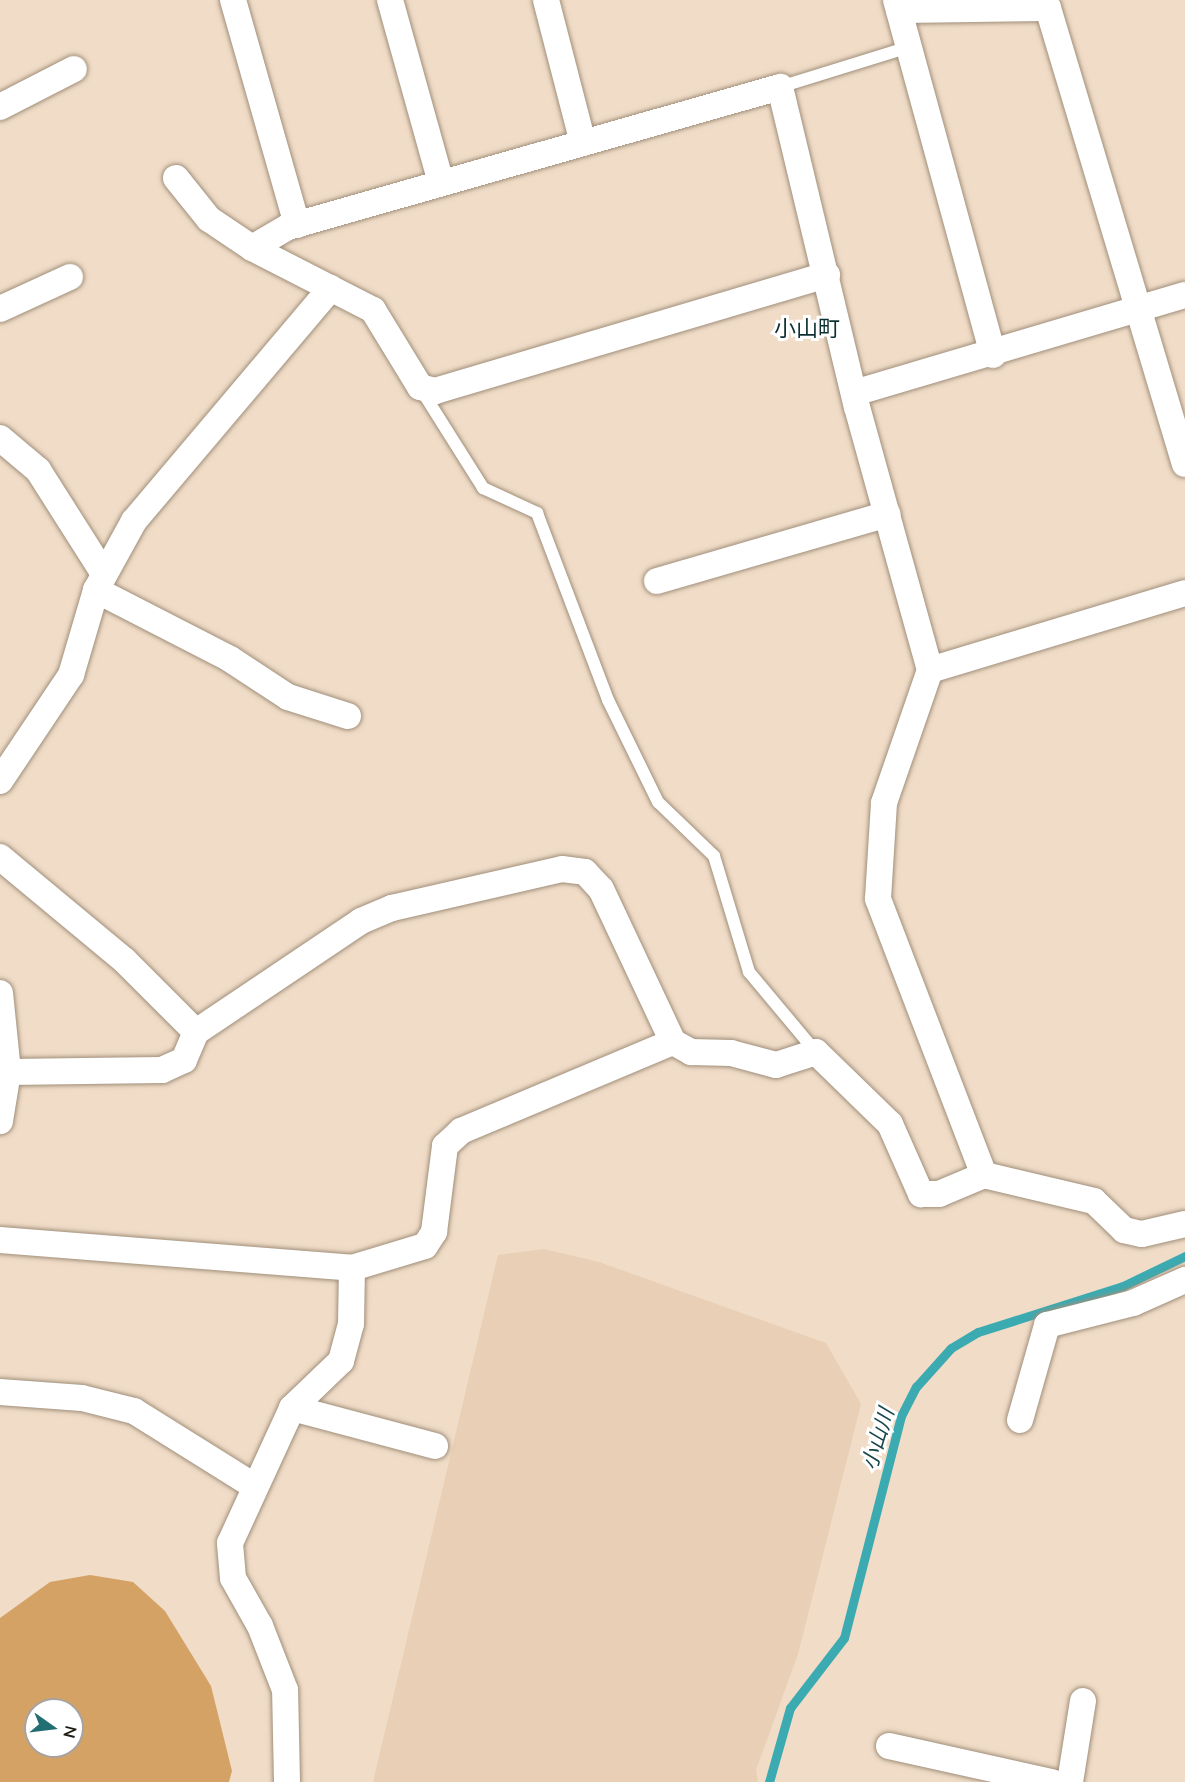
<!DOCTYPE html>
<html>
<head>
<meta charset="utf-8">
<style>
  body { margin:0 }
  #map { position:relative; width:1185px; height:1782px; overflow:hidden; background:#f0dcc7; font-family:"Nunito Sans","Noto Sans JP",sans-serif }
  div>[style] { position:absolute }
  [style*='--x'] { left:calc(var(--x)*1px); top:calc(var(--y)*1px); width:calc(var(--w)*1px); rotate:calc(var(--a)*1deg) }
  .built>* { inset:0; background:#e8cfb5 }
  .forest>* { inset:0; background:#d5a266 }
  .stream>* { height:9px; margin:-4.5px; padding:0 4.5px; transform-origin:4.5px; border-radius:4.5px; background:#3caab1 }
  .roads { filter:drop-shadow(0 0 2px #a08f7b) drop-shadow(0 0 2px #a08f7b) }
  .service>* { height:12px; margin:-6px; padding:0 6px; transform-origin:6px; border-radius:6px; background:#fff }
  .minor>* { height:26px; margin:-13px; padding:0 13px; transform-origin:13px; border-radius:13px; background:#fff }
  span { translate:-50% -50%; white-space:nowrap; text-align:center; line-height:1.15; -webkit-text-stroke:6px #fff; paint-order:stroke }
  .water-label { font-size:21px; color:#164649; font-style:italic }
  .quarter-label { font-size:22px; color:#0c3032 }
  .north { position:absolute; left:24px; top:1698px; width:60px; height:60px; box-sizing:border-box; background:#fff; border:2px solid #a6a3a1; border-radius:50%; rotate:104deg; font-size:16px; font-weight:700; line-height:24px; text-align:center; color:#211a13 }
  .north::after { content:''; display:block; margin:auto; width:21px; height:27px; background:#236e72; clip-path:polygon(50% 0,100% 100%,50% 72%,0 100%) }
</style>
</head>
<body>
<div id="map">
  <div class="built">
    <div style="clip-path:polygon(544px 1249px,599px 1262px,826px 1343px,861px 1404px,798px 1654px,756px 1770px,758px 1782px,373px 1782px,498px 1255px)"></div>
  </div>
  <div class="forest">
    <div style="clip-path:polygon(evenodd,90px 1575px,133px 1582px,165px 1611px,211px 1686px,232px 1771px,229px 1782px,0 1782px,0 1618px,50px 1582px,90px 1575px,36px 1710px,72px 1710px,72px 1746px,36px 1746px,36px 1710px)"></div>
  </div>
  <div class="stream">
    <div style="--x:769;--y:1782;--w:77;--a:-74.2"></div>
    <div style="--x:790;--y:1708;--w:88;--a:-52.4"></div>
    <div style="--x:844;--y:1638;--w:229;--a:-75.6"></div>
    <div style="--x:901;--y:1416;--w:33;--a:-63"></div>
    <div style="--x:916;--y:1387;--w:52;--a:-48.1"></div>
    <div style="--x:951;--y:1348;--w:31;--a:-31"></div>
    <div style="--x:978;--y:1332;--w:152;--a:-17.6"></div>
    <div style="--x:1123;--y:1286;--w:69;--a:-25.8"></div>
  </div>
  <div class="roads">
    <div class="service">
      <div style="--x:780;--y:87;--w:135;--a:-17.2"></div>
      <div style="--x:422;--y:391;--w:115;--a:57.8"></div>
      <div style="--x:483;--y:488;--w:60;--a:24.8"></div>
      <div style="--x:537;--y:513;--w:200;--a:69.2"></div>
      <div style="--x:608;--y:700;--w:114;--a:63.9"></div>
      <div style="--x:658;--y:802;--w:78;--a:44"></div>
      <div style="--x:714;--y:856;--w:121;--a:73.2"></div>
      <div style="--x:749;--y:972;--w:104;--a:50.1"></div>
    </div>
    <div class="minor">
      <div style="--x:233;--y:0;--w:234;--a:74.1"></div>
      <div style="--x:390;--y:0;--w:190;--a:74.4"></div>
      <div style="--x:546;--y:0;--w:144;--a:75.5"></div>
      <div style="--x:896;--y:0;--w:368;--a:74.7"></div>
      <div style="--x:899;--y:10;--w:149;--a:-0.8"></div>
      <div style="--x:1048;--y:8;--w:476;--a:73.3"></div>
      <div style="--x:0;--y:107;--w:83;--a:-27.2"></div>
      <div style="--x:176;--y:178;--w:53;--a:51.2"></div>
      <div style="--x:209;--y:219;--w:52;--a:34"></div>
      <div style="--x:252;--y:248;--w:136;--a:27.1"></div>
      <div style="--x:373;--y:310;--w:90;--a:58.6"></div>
      <div style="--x:420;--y:387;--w:16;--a:15"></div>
      <div style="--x:435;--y:391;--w:409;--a:-16.5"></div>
      <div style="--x:252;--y:248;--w:42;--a:-30.3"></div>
      <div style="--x:288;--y:227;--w:512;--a:-15.88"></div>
      <div style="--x:780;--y:87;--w:329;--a:76.5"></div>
      <div style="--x:857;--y:407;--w:273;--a:74.5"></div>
      <div style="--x:930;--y:670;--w:141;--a:109.1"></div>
      <div style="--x:884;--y:803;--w:96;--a:93.6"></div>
      <div style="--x:878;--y:899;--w:296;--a:69"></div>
      <div style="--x:0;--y:309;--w:77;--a:-24.6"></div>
      <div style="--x:854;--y:393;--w:345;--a:-16.5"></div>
      <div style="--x:0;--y:438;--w:50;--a:40.1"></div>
      <div style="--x:38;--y:470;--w:123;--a:57.6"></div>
      <div style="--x:657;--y:581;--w:240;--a:-16.2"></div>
      <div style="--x:96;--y:590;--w:151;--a:27.2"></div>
      <div style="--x:230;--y:659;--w:69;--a:33.2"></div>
      <div style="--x:288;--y:697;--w:63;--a:17.6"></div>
      <div style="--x:930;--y:670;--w:266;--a:-16.8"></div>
      <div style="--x:0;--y:781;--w:128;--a:-56.2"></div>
      <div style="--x:71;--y:675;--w:89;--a:-73.6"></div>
      <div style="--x:96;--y:590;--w:79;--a:-61.2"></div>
      <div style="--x:134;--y:521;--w:305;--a:-49.8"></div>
      <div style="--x:0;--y:857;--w:161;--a:39.7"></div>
      <div style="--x:124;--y:960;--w:102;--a:45"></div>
      <div style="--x:196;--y:1032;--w:199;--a:-33.9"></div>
      <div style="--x:361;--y:921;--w:34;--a:-23"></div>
      <div style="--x:392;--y:908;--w:174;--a:-12.9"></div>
      <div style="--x:562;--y:869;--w:23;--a:7"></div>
      <div style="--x:585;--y:872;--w:23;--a:47"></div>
      <div style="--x:601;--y:889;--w:169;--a:64.8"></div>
      <div style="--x:673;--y:1042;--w:21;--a:29"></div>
      <div style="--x:691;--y:1052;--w:40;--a:1.4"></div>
      <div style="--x:731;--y:1053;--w:47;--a:14.9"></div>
      <div style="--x:776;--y:1065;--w:42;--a:-18"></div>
      <div style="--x:816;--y:1052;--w:103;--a:44.2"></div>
      <div style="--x:890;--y:1124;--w:77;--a:66.1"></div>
      <div style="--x:921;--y:1194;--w:18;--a:0"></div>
      <div style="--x:939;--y:1194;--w:49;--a:-22.9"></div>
      <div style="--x:984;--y:1175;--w:113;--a:13.3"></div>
      <div style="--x:1094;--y:1201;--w:42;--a:44"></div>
      <div style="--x:1124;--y:1230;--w:18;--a:13"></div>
      <div style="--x:1142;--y:1234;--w:44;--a:-13.1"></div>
      <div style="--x:0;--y:993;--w:79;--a:84.2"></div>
      <div style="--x:8;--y:1072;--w:50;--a:99.3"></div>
      <div style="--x:8;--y:1072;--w:154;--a:-0.7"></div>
      <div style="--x:162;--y:1070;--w:24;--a:-24"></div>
      <div style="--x:184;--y:1060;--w:30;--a:-67"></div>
      <div style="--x:0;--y:1240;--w:353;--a:4.5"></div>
      <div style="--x:352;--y:1268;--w:76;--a:-16.8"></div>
      <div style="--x:425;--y:1246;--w:17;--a:-57"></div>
      <div style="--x:434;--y:1232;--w:87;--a:-82.7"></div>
      <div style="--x:445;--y:1146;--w:22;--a:-43"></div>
      <div style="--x:461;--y:1131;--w:230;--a:-22.8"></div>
      <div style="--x:0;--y:1392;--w:82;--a:4.2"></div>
      <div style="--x:82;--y:1398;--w:54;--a:14"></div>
      <div style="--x:134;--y:1411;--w:142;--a:32"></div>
      <div style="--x:292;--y:1408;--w:148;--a:14.9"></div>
      <div style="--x:1020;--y:1420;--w:99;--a:-74.1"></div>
      <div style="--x:1047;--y:1325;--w:89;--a:-14.3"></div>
      <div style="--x:1133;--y:1303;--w:57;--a:-23.9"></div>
      <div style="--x:889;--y:1746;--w:167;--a:12.5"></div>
      <div style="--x:287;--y:1782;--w:92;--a:-91.2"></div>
      <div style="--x:285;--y:1690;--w:69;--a:-111.3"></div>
      <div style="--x:260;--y:1626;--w:55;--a:-119.4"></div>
      <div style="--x:233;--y:1578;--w:35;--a:-95"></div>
      <div style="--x:230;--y:1543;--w:149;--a:-65.3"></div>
      <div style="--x:292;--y:1408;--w:68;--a:-43.8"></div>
      <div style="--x:341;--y:1361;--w:38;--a:-75"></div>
      <div style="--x:351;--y:1324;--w:56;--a:-89"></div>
      <div style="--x:1070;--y:1782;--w:82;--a:-80.9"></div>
    </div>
  </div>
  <div class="water-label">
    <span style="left:878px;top:1439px;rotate:-73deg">小山川</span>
  </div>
  <div class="quarter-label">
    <span style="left:807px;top:330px">小山町</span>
  </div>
  <div class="north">N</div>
</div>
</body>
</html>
